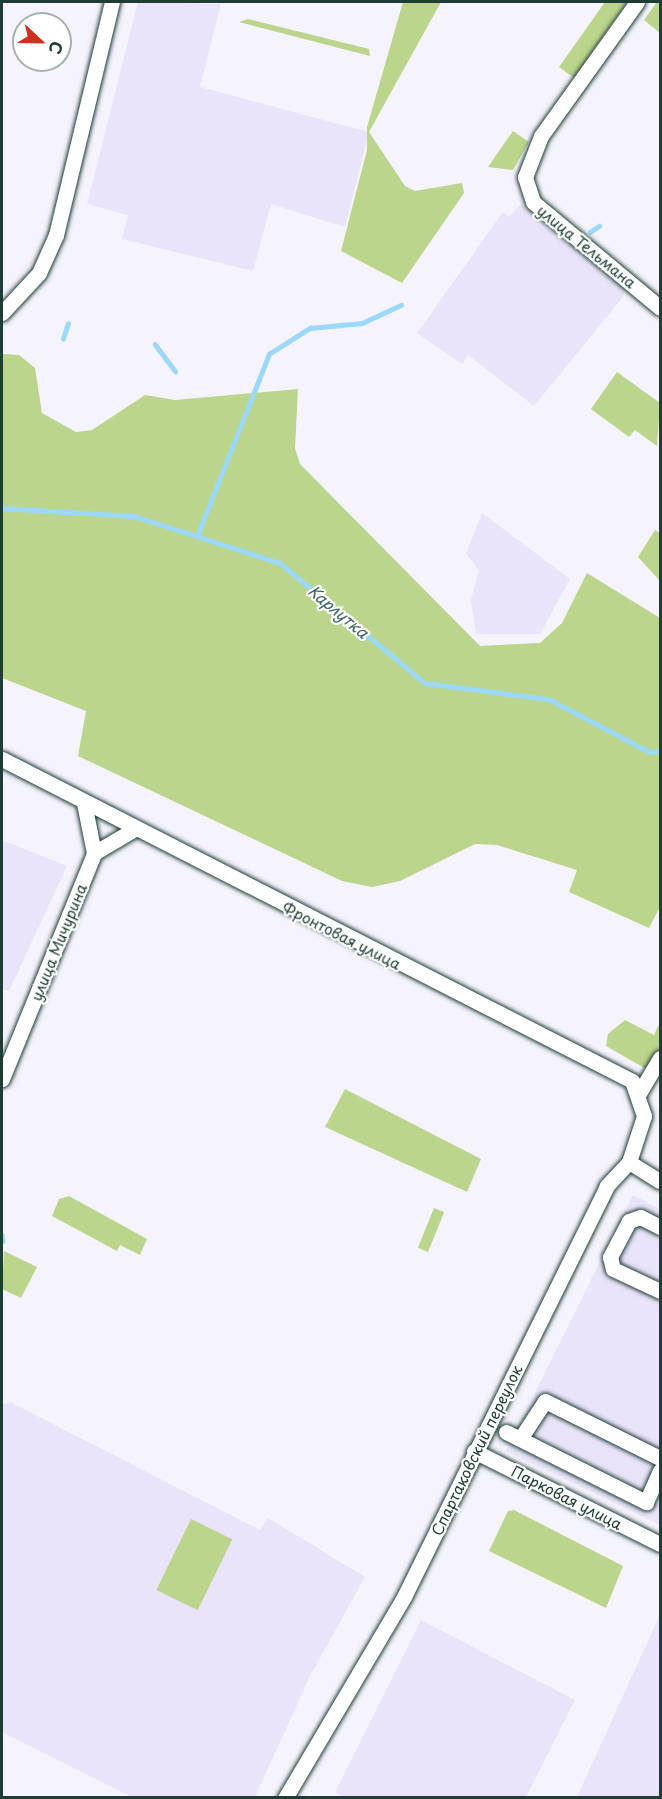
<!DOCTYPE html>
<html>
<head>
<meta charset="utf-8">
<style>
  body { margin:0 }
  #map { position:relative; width:662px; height:1799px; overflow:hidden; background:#f5f3fd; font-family:"Playpen Sans",sans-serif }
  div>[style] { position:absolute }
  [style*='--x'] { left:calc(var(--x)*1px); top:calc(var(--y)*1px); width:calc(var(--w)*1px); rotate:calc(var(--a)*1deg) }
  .built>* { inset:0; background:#eae4fa }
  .green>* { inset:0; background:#bbd58c; transform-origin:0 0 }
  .stream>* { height:4.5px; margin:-2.25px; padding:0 2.25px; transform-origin:2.25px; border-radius:2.25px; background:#9bd8fc }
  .roads { filter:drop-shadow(0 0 2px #1f3d34) drop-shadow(0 0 2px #1f3d34) }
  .street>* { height:15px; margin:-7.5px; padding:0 7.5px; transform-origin:7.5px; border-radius:7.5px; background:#fff }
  span { translate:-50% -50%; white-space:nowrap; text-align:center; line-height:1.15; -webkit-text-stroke:4.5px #fff; paint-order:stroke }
  .street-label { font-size:15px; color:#1f3d34 }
  .water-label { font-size:16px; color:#3e6466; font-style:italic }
  .frame { position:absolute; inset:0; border:3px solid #1f3d34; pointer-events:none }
  .north { position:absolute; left:12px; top:12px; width:60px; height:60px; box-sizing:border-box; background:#fff; border:2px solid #a5b1ae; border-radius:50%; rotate:112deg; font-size:16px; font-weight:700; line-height:24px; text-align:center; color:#1f3d34 }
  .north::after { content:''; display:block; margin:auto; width:21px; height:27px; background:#c8321e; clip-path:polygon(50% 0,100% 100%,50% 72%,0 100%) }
</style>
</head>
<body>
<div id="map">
  <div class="built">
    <div style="clip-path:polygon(138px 2px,221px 4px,200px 87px,369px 132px,345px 227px,271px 204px,253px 271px,122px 239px,128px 215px,87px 204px)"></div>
    <div style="clip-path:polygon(521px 204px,624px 289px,623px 297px,534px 406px,468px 355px,462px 364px,417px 333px,503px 212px,509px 217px)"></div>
    <div style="clip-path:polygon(482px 513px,570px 579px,540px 634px,476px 634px,471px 600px,479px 570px,466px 554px)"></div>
    <div style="clip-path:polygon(2px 840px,67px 866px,9px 991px,2px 989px)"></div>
    <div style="clip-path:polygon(633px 1195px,660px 1209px,660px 1525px,506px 1451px)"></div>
    <div style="clip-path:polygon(12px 1403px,260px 1530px,268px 1518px,365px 1577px,309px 1678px,255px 1797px,132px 1797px,2px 1732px,2px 1404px)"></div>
    <div style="clip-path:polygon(660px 1615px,660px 1797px,577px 1797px,652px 1632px)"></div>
    <div style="clip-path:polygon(421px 1620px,575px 1700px,526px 1797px,345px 1798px,335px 1792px)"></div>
  </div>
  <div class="green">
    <div style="clip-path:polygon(403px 2px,441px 2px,369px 132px,405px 186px,415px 191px,462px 183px,464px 193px,402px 283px,341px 251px,367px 150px,367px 127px)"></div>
    <div style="clip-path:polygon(605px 2px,627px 2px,574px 78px,559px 67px)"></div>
    <div style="clip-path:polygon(657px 2px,660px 2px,660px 33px,644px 20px)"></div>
    <div style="clip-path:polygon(248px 19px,369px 49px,370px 56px,239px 22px)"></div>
    <div style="clip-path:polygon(513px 131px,529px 142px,513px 170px,488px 167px)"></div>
    <div style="clip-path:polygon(2px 354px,19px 355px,35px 368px,42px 413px,76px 432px,92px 430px,145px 395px,175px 400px,298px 389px,295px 448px,300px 464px,480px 646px,540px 643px,562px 623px,587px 573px,660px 618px,660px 907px,649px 928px,569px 892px,577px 870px,497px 845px,475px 844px,400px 881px,372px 887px,342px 881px,78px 756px,86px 711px,2px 678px)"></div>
    <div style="clip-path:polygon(617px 372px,660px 403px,657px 446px,635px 430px,629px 437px,591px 409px)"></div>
    <div style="clip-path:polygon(655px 530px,660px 533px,660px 581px,638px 557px)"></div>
    <div style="clip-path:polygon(625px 1020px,654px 1035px,660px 1022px,660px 1052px,648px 1070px,606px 1046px,608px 1034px)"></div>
    <div style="clip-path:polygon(345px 1089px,481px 1159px,467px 1192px,325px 1127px)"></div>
    <div style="clip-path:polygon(69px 1196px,147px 1239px,140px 1255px,120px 1245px,117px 1251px,52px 1216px,59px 1199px)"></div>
    <div style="left:434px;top:1208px;width:11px;height:43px;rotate:22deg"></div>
    <div style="clip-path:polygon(4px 1251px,37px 1267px,21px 1298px,2px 1289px)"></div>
    <div style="clip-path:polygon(514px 1510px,623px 1566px,606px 1608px,489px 1551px,508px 1511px)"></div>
    <div style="left:191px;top:1519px;width:46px;height:79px;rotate:26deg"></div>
  </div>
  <div class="stream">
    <div style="--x:590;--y:232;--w:11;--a:-34"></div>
    <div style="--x:63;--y:339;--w:16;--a:-72"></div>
    <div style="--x:155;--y:344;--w:34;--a:53"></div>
    <div style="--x:2;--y:508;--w:132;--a:3.5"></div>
    <div style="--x:134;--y:516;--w:153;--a:17.8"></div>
    <div style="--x:280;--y:563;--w:188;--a:39.6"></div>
    <div style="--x:425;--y:683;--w:125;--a:7.4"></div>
    <div style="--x:549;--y:699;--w:114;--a:27.7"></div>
    <div style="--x:650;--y:752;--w:10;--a:-6"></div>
    <div style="--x:197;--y:536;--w:196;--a:-68.4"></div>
    <div style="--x:269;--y:354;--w:49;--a:-32.4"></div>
    <div style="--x:310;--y:328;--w:52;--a:-5.5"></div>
    <div style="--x:362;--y:323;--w:43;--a:-24.8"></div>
    <div style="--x:2;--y:1235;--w:6;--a:81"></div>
  </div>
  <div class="roads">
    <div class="street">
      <div style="--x:637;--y:2;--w:165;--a:125.6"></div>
      <div style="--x:541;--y:136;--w:44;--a:111.3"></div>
      <div style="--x:525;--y:177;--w:26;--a:72"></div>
      <div style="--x:533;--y:202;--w:165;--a:39.8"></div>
      <div style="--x:2;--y:313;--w:54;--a:-47.2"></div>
      <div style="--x:39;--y:273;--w:42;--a:-65.9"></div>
      <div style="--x:56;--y:235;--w:240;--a:-76.5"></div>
      <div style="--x:2;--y:759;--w:708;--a:27.07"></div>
      <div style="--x:632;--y:1081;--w:37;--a:71"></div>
      <div style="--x:644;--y:1116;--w:48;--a:108.1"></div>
      <div style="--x:629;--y:1162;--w:33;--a:133"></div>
      <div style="--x:607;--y:1186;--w:458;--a:116.3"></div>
      <div style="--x:404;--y:1597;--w:234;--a:120.6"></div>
      <div style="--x:94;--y:853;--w:45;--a:-30.5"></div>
      <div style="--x:2;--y:1079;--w:244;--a:-67.8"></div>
      <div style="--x:94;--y:853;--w:51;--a:-101.3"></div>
      <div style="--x:638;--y:1095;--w:43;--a:-59.3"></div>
      <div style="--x:629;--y:1162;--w:36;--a:32"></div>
      <div style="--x:660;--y:1227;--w:22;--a:-153"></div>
      <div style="--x:640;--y:1217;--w:12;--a:160"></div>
      <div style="--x:629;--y:1221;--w:41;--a:117.8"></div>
      <div style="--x:610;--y:1257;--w:12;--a:76"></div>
      <div style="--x:613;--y:1269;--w:52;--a:25.1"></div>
      <div style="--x:506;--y:1432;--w:157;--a:26.6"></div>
      <div style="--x:646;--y:1502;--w:34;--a:-66"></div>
      <div style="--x:520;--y:1439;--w:45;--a:-56.7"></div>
      <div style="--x:545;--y:1401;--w:128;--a:26.4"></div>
      <div style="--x:474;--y:1451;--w:208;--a:26.6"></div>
    </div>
  </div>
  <div class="street-label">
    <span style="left:587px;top:246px;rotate:39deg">улица Тельмана</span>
    <span style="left:342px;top:935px;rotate:27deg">Фронтовая улица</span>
    <span style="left:58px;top:942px;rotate:-68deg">улица Мичурина</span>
    <span style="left:476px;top:1450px;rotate:-64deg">Спартаковский переулок</span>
    <span style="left:567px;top:1497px;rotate:27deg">Парковая улица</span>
  </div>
  <div class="water-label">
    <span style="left:339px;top:611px;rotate:40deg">Карлутка</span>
  </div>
  <div class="frame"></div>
  <div class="north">С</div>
</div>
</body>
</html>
